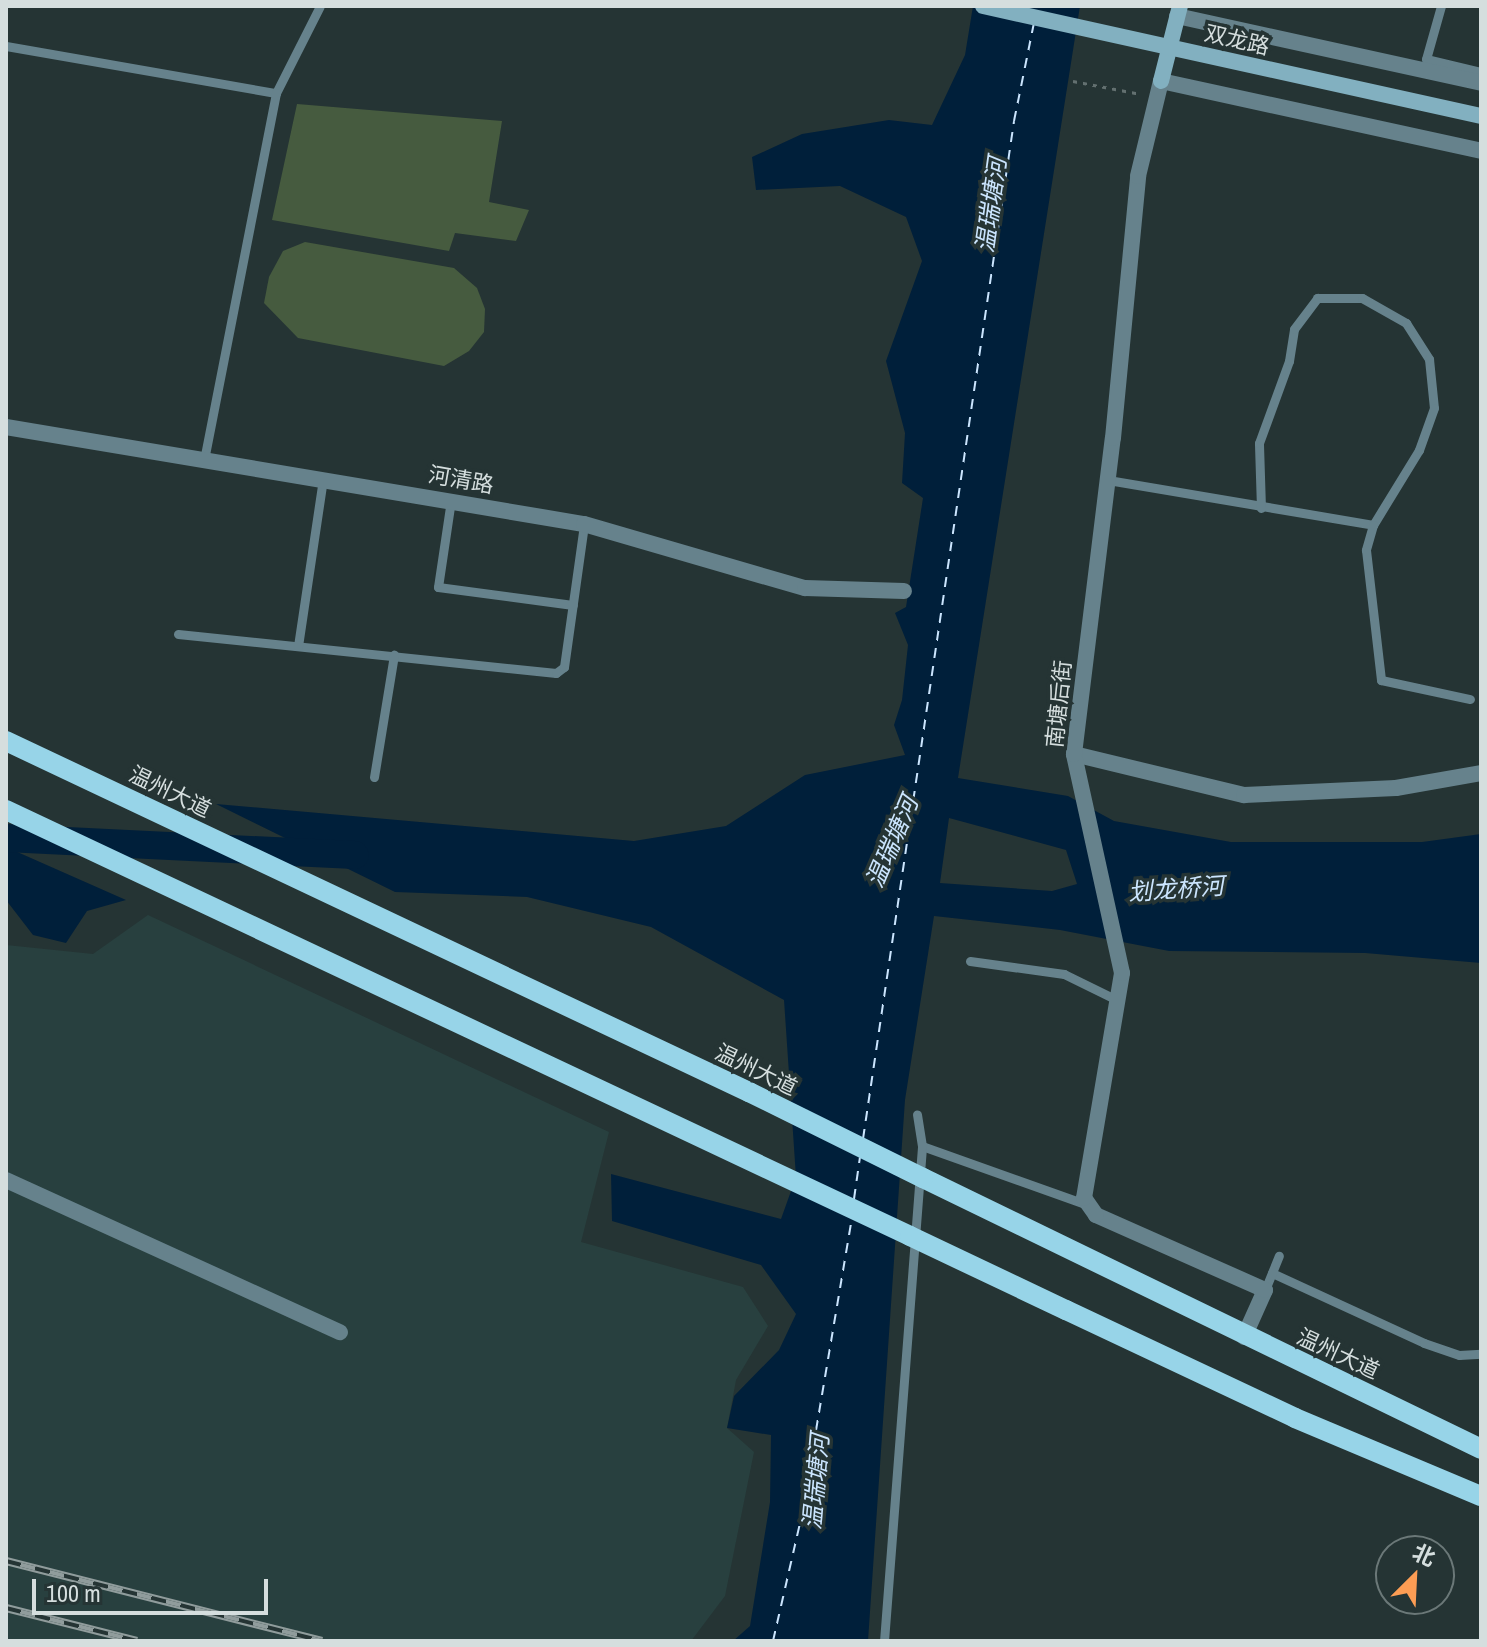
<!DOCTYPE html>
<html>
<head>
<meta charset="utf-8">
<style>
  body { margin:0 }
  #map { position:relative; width:1487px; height:1647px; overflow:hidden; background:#253434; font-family:"Archivo Narrow","Noto Sans SC",sans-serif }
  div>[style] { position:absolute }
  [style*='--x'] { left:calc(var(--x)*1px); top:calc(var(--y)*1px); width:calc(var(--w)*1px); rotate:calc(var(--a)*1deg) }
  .built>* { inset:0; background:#28403f }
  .green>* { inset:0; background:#465b3f }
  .water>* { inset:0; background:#001f3a }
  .river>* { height:28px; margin:-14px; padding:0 14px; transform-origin:14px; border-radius:14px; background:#001f3a }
  .ferry>* { height:2px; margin-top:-1px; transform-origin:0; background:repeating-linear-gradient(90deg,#cbe5fe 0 10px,transparent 0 18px) }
  .path>* { height:3px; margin-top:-1.5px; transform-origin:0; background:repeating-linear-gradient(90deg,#637070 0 4px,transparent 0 10px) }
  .lane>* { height:9px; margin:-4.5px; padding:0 4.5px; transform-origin:4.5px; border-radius:4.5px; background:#66828c }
  .street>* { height:16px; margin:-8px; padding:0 8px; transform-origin:8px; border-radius:8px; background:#66828c }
  .secondary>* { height:16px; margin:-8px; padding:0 8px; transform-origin:8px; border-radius:8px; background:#82b0c0 }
  .primary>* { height:20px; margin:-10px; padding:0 10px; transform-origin:10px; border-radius:10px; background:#97d4e8 }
  .rail>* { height:8px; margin-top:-4px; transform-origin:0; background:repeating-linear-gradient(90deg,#253434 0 15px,#909c9c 0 30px); box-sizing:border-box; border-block:2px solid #909c9c }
  .secondary-bridge>* { height:16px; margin:-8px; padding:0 8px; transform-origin:8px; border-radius:8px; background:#82b0c0 }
  .primary-bridge>* { height:20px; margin:-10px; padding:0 10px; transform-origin:10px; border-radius:10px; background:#97d4e8 }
  span { translate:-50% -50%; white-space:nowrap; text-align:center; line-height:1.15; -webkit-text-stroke:7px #253434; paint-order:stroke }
  .street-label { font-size:22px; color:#d5dede }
  .water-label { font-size:24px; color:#cbe5fe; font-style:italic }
  .frame { position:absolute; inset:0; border:8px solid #d5dede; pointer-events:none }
  .north { position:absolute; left:1375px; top:1535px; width:80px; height:80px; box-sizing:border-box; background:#253434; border:2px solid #6b7878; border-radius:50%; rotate:24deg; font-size:22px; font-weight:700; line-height:32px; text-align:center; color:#d5dede }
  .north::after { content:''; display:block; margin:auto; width:28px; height:36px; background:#fd9d54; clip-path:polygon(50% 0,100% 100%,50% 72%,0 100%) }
  .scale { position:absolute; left:32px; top:1579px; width:236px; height:36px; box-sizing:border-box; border:4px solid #d5dede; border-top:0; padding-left:10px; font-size:24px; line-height:28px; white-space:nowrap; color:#d5dede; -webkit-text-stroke:6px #253434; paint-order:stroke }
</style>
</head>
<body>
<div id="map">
  <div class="built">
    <div style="clip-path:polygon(148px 915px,609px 1132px,581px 1242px,743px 1287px,768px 1326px,736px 1380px,727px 1428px,754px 1452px,725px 1596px,691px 1641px,6px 1641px,6px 945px,93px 954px)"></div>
  </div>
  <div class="green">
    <div style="clip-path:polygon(297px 104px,502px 121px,489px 202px,529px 210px,516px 241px,455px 233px,449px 251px,272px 220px)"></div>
    <div style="clip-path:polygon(305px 242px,454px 268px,477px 288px,485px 309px,484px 332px,469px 351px,444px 366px,298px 338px,264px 303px,269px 277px,283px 251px)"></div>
  </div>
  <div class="water">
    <div style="clip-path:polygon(evenodd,973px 6px,1080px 6px,958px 778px,1068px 796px,1114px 821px,1231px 842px,1422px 842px,1481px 834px,1481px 963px,1365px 953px,1169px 951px,1060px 930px,934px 916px,905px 1100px,868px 1641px,733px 1641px,750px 1626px,770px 1502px,771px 1435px,727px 1428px,734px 1396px,779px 1350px,796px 1314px,761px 1265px,612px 1221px,611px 1174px,781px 1219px,796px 1177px,784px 1000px,651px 927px,527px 897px,395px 892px,216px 804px,634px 841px,726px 826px,805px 775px,905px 755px,894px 725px,902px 700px,908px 645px,895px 613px,906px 607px,923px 498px,902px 483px,905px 433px,886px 361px,922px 261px,906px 217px,840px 186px,756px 190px,752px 157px,802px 134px,889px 120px,932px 125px,965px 55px,973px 6px,949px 818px,1066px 850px,1077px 884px,1052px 891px,940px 883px,949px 818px)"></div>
    <div style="clip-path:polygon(6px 847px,126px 900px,87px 911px,66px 943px,33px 935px,6px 900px)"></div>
  </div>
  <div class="river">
    <div style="--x:6;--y:838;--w:349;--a:2.8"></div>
  </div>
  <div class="ferry">
    <div style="--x:863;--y:1139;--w:1029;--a:-81.56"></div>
    <div style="--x:1014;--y:121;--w:100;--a:-78.5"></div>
    <div style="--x:854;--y:1199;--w:42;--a:-81.9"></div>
    <div style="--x:773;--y:1641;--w:125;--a:-77.1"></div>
    <div style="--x:801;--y:1519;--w:306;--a:-80.4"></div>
  </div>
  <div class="path">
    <div style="--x:1073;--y:81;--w:69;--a:10.8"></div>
  </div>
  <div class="lane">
    <div style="--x:1441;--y:6;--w:55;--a:105.8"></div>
    <div style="--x:1426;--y:59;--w:57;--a:13.3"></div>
    <div style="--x:6;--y:46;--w:274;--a:9.9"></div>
    <div style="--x:276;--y:93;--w:97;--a:-63.2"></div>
    <div style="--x:204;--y:460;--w:374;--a:-78.9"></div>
    <div style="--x:1108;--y:480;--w:269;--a:9.6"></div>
    <div style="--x:451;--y:500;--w:88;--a:98.5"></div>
    <div style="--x:438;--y:587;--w:136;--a:7.6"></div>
    <div style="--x:1261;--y:508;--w:65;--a:-91.8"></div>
    <div style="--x:1259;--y:443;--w:87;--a:-69.9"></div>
    <div style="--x:1289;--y:361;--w:32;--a:-81"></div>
    <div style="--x:1294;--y:329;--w:39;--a:-53"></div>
    <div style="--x:1317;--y:298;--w:45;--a:0"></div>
    <div style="--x:1362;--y:298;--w:51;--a:29.6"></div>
    <div style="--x:1406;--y:323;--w:43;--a:57.4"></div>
    <div style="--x:1429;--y:359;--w:49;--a:84.2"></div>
    <div style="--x:1434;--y:408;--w:45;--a:109.7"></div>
    <div style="--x:1419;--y:450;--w:88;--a:121.5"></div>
    <div style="--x:1373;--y:525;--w:26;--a:106"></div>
    <div style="--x:1366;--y:550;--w:131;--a:83.4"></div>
    <div style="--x:1381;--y:680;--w:91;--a:12.1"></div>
    <div style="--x:178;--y:634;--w:380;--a:5.9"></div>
    <div style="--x:556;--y:673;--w:10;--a:-37"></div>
    <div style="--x:564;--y:667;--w:144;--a:-82"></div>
    <div style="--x:298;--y:646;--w:169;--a:-81.5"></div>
    <div style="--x:374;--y:777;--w:124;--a:-80.7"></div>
    <div style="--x:970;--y:961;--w:95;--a:7.9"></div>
    <div style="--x:1064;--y:974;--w:59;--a:26.1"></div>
    <div style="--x:922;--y:1146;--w:173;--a:19.6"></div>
    <div style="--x:1272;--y:1273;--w:167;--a:24.7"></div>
    <div style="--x:1424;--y:1343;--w:37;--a:19"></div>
    <div style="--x:1459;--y:1355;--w:22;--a:-3"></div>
    <div style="--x:1265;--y:1290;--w:37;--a:-68"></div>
    <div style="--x:884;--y:1641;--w:496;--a:-85.6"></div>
    <div style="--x:922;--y:1146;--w:32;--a:-99"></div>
  </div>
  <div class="street">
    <div style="--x:1177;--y:16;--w:311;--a:12.4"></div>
    <div style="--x:6;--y:427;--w:586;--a:9.53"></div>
    <div style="--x:584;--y:524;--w:230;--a:16.2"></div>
    <div style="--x:805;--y:588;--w:99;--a:1.7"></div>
    <div style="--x:1074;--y:754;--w:175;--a:13.6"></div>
    <div style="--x:1244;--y:795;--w:152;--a:-2.6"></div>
    <div style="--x:1396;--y:788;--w:86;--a:-10"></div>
    <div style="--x:6;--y:1180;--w:367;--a:24.5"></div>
    <div style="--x:1244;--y:1337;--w:51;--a:-65.9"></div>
    <div style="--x:1265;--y:1290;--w:185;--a:-156.1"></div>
    <div style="--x:1096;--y:1215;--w:21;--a:-125"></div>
    <div style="--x:1084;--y:1198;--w:228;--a:-80.4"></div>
    <div style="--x:1122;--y:973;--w:224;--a:-102.4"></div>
    <div style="--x:1074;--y:754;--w:318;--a:-83"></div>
    <div style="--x:1113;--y:438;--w:263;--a:-84.5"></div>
    <div style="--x:1138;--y:176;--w:98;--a:-76.4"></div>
    <div style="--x:1161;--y:81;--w:328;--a:12.3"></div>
  </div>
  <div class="secondary">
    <div style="--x:1161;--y:81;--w:77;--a:-75.8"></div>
  </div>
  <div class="primary">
    <div style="--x:6;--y:741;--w:822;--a:25.29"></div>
    <div style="--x:6;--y:810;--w:999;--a:25.23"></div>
    <div style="--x:923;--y:1178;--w:620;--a:25.9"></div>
    <div style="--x:1066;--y:1310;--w:253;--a:25.2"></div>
    <div style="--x:1295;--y:1418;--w:202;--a:22.8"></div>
  </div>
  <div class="rail">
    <div style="--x:6;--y:1561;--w:326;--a:14.2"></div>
    <div style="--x:6;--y:1608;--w:135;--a:14.1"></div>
  </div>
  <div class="secondary-bridge">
    <div style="--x:983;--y:6;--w:510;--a:12.46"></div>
  </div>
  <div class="primary-bridge">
    <div style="--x:749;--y:1092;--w:194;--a:26.3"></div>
    <div style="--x:910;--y:1236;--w:173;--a:25.4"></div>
  </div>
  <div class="street-label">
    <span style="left:1237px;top:40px;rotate:13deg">双龙路</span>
    <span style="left:461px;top:480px;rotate:10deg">河清路</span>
    <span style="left:1059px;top:704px;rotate:-84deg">南塘后街</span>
    <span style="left:170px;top:792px;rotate:26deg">温州大道</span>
    <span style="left:756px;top:1070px;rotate:26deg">温州大道</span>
    <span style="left:1338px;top:1354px;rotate:25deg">温州大道</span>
  </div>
  <div class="water-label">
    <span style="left:991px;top:205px;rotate:-82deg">温瑞塘河</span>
    <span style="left:892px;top:842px;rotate:-67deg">温瑞塘河</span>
    <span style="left:1176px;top:889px;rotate:-4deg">划龙桥河</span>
    <span style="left:816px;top:1482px;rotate:-85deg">温瑞塘河</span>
  </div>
  <div class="frame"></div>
  <div class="north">北</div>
  <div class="scale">100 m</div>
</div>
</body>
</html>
